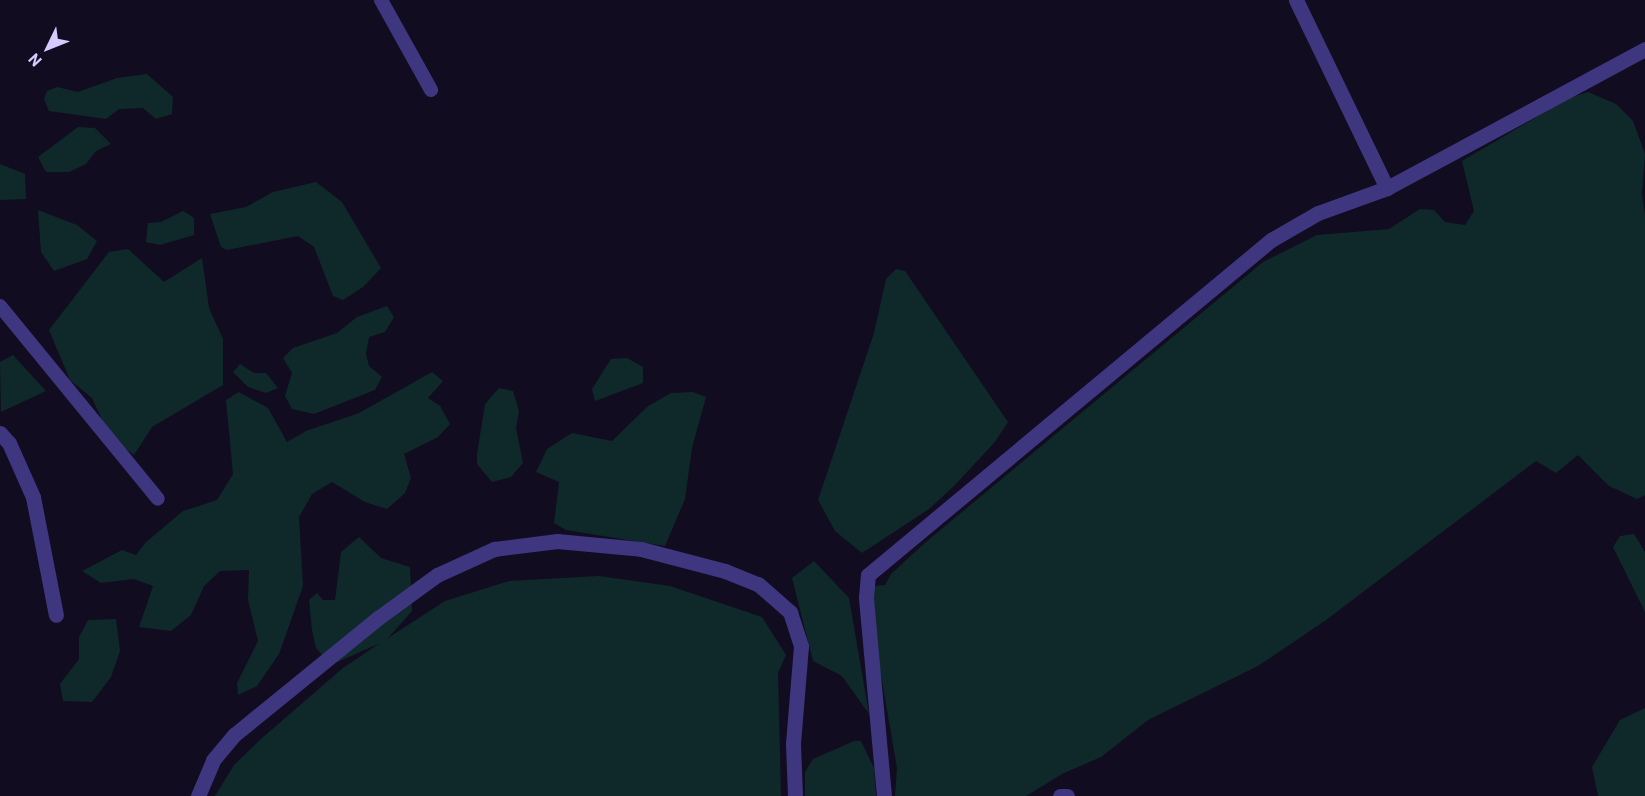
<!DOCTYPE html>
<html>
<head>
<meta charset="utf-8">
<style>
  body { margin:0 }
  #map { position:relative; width:1645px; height:796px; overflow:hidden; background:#110c20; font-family:Barlow,sans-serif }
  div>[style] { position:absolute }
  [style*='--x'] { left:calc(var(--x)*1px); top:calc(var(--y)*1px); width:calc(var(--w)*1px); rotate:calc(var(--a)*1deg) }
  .green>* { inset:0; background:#0f292a }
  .service>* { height:14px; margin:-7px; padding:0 7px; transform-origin:7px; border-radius:7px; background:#3f3680 }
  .minor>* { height:15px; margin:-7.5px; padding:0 7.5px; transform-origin:7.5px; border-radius:7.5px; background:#3f3680 }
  span { translate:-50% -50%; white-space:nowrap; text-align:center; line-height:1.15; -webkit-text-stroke:4.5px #110c20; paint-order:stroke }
  .north { position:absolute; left:18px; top:18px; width:60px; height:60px; -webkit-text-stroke:4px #110c20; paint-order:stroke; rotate:227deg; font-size:16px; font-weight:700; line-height:24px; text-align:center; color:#d6cbff }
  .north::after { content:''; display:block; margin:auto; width:21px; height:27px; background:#d6cbff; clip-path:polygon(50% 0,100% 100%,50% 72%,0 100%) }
</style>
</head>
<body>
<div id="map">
  <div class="green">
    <div style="clip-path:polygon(147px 74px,173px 97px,172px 114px,156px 119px,143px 108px,119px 109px,106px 119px,49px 111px,44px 99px,47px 91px,57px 87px,78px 92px,117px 78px)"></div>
    <div style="clip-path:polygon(1588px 92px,1616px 104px,1633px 121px,1645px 154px,1642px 194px,1645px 215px,1645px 495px,1637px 499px,1609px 486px,1578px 455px,1556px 473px,1536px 461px,1326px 620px,1258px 666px,1148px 720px,1101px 757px,1062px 774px,1026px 796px,895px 796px,897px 768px,874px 634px,874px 586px,885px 585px,891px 574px,927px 541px,1263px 262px,1317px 235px,1389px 229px,1420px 209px,1434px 210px,1445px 222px,1465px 225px,1474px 211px,1462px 161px,1569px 98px)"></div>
    <div style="clip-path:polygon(78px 127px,95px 128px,111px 144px,96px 151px,86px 164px,69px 172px,46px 172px,38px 157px)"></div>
    <div style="clip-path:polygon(0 164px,25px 174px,26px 199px,0 200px)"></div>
    <div style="clip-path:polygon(316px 182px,342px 202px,381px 268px,363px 287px,343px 300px,333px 296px,314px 247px,298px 236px,227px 250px,221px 247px,210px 214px,246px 207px,273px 192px)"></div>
    <div style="clip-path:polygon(38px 210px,77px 225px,97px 241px,87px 259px,54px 271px,41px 252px)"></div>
    <div style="clip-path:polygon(183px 211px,194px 218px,194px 235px,160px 245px,146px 242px,148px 223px,161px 222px)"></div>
    <div style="clip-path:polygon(128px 249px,164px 282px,202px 258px,209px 308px,223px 339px,223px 385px,152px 427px,134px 455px,120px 445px,104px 424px,92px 398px,70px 380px,49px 330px,109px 252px)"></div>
    <div style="clip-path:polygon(896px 269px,905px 271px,1008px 422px,994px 443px,954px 486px,929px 509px,862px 553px,835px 531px,818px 500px,874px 333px,886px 279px)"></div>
    <div style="clip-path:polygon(387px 306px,394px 317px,385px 332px,369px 337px,366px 354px,369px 366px,382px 377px,375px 390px,314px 414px,292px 409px,285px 396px,292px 373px,283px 358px,293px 348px,337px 333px,357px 317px)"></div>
    <div style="clip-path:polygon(13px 355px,46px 391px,1px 412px,0 362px)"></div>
    <div style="clip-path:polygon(627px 358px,643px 367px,643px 383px,595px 401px,592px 389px,611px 359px)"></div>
    <div style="clip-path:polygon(240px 364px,254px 373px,266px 373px,278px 388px,266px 393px,248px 387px,233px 372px)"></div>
    <div style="clip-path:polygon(432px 372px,443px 381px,428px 398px,440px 406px,450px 424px,438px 437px,404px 454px,411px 478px,405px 493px,387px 509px,365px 502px,332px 482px,312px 494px,299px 517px,303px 586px,279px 654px,257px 686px,238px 695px,237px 683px,258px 641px,248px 600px,249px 570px,220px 571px,204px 586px,191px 615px,171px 631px,139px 627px,153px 586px,134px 579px,101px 583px,82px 571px,122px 550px,136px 555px,145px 543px,183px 511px,217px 500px,233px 474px,226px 400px,239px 392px,268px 408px,287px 442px,306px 431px,359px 413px)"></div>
    <div style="clip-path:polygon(499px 388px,513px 391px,519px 411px,516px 428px,523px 463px,511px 477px,492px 482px,477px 464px,477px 454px,485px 404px)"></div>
    <div style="clip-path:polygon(693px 392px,706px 397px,692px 448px,685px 499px,665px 546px,566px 530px,554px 523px,559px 482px,536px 472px,547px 449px,572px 433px,612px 441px,648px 406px,671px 393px)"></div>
    <div style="clip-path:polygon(1634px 534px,1645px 552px,1645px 612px,1613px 547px,1620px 536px)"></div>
    <div style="clip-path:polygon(359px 537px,381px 558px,410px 567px,412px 611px,388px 638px,445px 601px,509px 581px,599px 576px,670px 586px,762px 617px,786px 655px,778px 673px,781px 796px,215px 796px,234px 765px,262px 738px,343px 668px,380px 643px,331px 665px,316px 648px,312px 630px,309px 600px,317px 593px,323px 600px,335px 600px,341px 552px)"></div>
    <div style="clip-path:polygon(814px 561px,849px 598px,869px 714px,842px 676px,813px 661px,792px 578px)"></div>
    <div style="clip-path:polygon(116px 619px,120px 651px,111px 677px,92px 702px,63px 701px,60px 684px,79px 659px,79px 637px,88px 620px)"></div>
    <div style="clip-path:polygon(1645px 708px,1645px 796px,1598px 796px,1592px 767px,1620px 720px)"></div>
    <div style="clip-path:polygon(854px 741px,861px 741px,874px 768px,876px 796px,805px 796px,805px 772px,813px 759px)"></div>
  </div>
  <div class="service">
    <div style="--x:381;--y:0;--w:103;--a:60.9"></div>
    <div style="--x:0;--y:306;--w:249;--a:50.7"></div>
  </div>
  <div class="minor">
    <div style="--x:1296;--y:0;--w:209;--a:64.2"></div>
    <div style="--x:0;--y:433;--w:13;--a:48"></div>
    <div style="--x:9;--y:443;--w:59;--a:66"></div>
    <div style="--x:33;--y:497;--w:120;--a:79"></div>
    <div style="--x:198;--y:796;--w:39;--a:-67"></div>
    <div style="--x:213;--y:760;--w:33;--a:-50"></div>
    <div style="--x:234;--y:735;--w:186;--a:-39.1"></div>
    <div style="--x:378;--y:618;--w:73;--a:-36.1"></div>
    <div style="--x:437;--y:575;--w:63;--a:-24.5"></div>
    <div style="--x:494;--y:549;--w:64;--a:-7.2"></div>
    <div style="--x:557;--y:541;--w:84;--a:5.4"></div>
    <div style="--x:641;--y:549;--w:87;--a:14.7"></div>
    <div style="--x:725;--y:571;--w:35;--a:22"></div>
    <div style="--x:758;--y:584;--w:43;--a:41.2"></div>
    <div style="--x:790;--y:612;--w:36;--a:72"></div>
    <div style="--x:801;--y:646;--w:98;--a:94.7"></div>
    <div style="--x:793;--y:744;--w:52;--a:87.8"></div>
    <div style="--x:884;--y:796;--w:200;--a:-95.2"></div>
    <div style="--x:866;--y:597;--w:22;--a:-85"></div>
    <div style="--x:868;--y:575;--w:524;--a:-39.74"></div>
    <div style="--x:1271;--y:240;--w:54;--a:-29.9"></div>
    <div style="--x:1318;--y:213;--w:73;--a:-19.9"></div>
    <div style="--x:1387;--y:188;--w:293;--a:-28.3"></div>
    <div style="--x:1060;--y:796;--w:7;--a:0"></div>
  </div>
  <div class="north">N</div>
</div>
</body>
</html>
